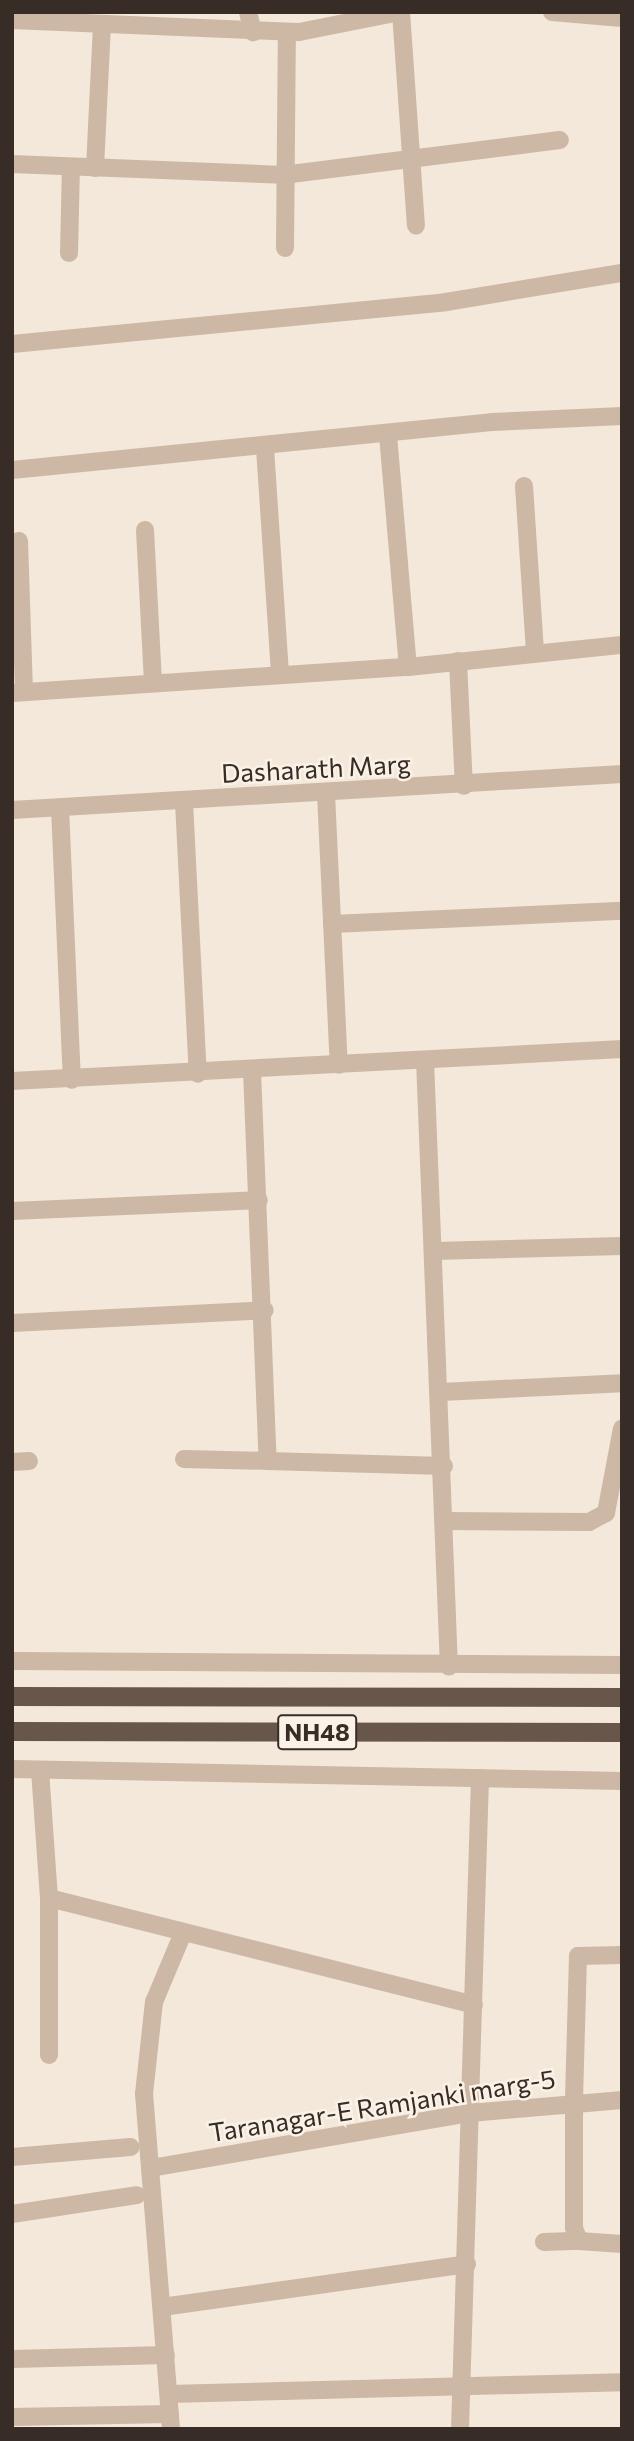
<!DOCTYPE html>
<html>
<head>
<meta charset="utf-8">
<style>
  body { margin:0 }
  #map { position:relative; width:634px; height:2441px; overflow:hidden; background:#f3e8d9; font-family:Commissioner,sans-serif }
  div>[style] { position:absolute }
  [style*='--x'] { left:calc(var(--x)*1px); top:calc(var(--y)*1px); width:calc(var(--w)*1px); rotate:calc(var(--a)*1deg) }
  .minor>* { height:18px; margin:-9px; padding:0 9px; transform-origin:9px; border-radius:9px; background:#ccb8a4 }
  .tertiary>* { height:18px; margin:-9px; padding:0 9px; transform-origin:9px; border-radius:9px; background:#ccb8a4 }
  .trunk>* { height:19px; margin:-9.5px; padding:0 9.5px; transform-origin:9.5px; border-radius:9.5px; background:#69564a }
  span { translate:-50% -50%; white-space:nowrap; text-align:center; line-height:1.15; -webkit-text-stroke:5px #faf2e6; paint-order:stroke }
  .shield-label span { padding:2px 5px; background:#faf2e6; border:2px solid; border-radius:5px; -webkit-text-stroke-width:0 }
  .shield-label { font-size:24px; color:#372c26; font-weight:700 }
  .street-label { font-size:26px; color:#372c26 }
  .frame { position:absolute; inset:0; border:14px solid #372c26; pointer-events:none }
</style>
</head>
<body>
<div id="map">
  <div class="minor">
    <div style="--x:248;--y:12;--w:21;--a:76"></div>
    <div style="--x:401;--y:12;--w:214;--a:86"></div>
    <div style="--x:552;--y:12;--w:70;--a:4.9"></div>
    <div style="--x:12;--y:20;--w:287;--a:2.4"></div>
    <div style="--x:299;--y:32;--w:103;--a:-11.2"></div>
    <div style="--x:12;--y:164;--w:271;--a:2.3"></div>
    <div style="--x:283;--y:175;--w:279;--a:-7.2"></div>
    <div style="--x:95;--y:168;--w:144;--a:-87.2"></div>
    <div style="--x:285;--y:248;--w:216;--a:-89.5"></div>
    <div style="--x:69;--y:253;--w:86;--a:-88.7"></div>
    <div style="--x:12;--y:344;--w:436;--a:-5.5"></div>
    <div style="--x:446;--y:302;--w:178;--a:-9.4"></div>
    <div style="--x:388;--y:435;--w:233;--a:85.1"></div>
    <div style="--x:265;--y:448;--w:226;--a:86.2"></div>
    <div style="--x:12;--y:470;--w:482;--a:-5.7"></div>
    <div style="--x:492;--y:422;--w:130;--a:-2.6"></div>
    <div style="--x:524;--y:486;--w:167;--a:86.2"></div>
    <div style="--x:145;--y:530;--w:152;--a:87"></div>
    <div style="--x:19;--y:541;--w:151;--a:88.1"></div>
    <div style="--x:458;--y:661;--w:125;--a:87.3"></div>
    <div style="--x:12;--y:693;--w:397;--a:-3.8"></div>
    <div style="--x:408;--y:667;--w:215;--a:-5.9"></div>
    <div style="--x:326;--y:794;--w:271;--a:87.3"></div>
    <div style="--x:184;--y:802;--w:272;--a:87.1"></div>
    <div style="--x:60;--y:808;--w:272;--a:87.5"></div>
    <div style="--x:12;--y:810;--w:611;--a:-3.38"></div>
    <div style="--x:332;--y:924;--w:290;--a:-2.6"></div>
    <div style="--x:425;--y:1060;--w:607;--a:87.74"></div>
    <div style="--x:252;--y:1071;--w:390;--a:87.7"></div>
    <div style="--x:268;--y:1461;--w:176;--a:1.6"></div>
    <div style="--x:12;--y:1081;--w:611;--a:-3"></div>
    <div style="--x:12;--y:1211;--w:247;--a:-2.5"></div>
    <div style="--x:434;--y:1251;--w:188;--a:-1.5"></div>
    <div style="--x:12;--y:1323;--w:253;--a:-2.9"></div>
    <div style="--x:441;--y:1392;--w:181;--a:-2.8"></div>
    <div style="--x:184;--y:1459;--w:88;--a:1.3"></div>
    <div style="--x:12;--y:1462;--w:17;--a:-3"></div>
    <div style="--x:445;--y:1521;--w:144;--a:0.4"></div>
    <div style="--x:589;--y:1522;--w:19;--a:-28"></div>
    <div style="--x:606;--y:1513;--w:86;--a:-79.3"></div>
    <div style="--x:40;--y:1770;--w:128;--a:86"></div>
    <div style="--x:49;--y:1898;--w:157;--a:90"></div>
    <div style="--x:49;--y:1898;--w:438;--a:14.1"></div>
    <div style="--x:622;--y:1955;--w:44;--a:178.7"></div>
    <div style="--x:578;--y:1956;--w:146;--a:91.6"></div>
    <div style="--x:574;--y:2102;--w:126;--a:90"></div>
    <div style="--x:574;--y:2228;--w:14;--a:69"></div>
    <div style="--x:579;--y:2241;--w:43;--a:4"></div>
    <div style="--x:12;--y:2157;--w:119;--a:-4.8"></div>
    <div style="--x:151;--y:2168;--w:324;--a:-9.8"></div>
    <div style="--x:470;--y:2113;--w:153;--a:-4.9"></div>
    <div style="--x:12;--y:2214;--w:126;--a:-8.6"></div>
    <div style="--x:544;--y:2242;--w:35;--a:-2"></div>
    <div style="--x:162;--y:2307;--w:308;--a:-8"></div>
    <div style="--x:12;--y:2359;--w:154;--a:-1.5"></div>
    <div style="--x:169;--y:2394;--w:453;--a:-1.5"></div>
    <div style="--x:12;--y:2417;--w:158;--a:-1.1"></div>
    <div style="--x:171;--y:2429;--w:336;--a:-94.6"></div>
    <div style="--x:144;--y:2094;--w:93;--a:-83.8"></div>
    <div style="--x:154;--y:2002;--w:75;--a:-67.2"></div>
    <div style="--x:460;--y:2429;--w:651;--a:-88.24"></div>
  </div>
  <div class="tertiary">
    <div style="--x:12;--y:1661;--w:610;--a:0.38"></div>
    <div style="--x:12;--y:1769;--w:610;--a:1.13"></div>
  </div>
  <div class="trunk">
    <div style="--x:12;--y:1696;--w:610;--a:0.09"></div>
    <div style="--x:12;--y:1731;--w:610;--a:0.09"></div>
  </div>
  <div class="shield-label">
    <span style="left:317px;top:1732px">NH48</span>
  </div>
  <div class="street-label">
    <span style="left:316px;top:768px;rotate:-3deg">Dasharath Marg</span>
    <span style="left:382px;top:2105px;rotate:-9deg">Taranagar-E Ramjanki marg-5</span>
  </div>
  <div class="frame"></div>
</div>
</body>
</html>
